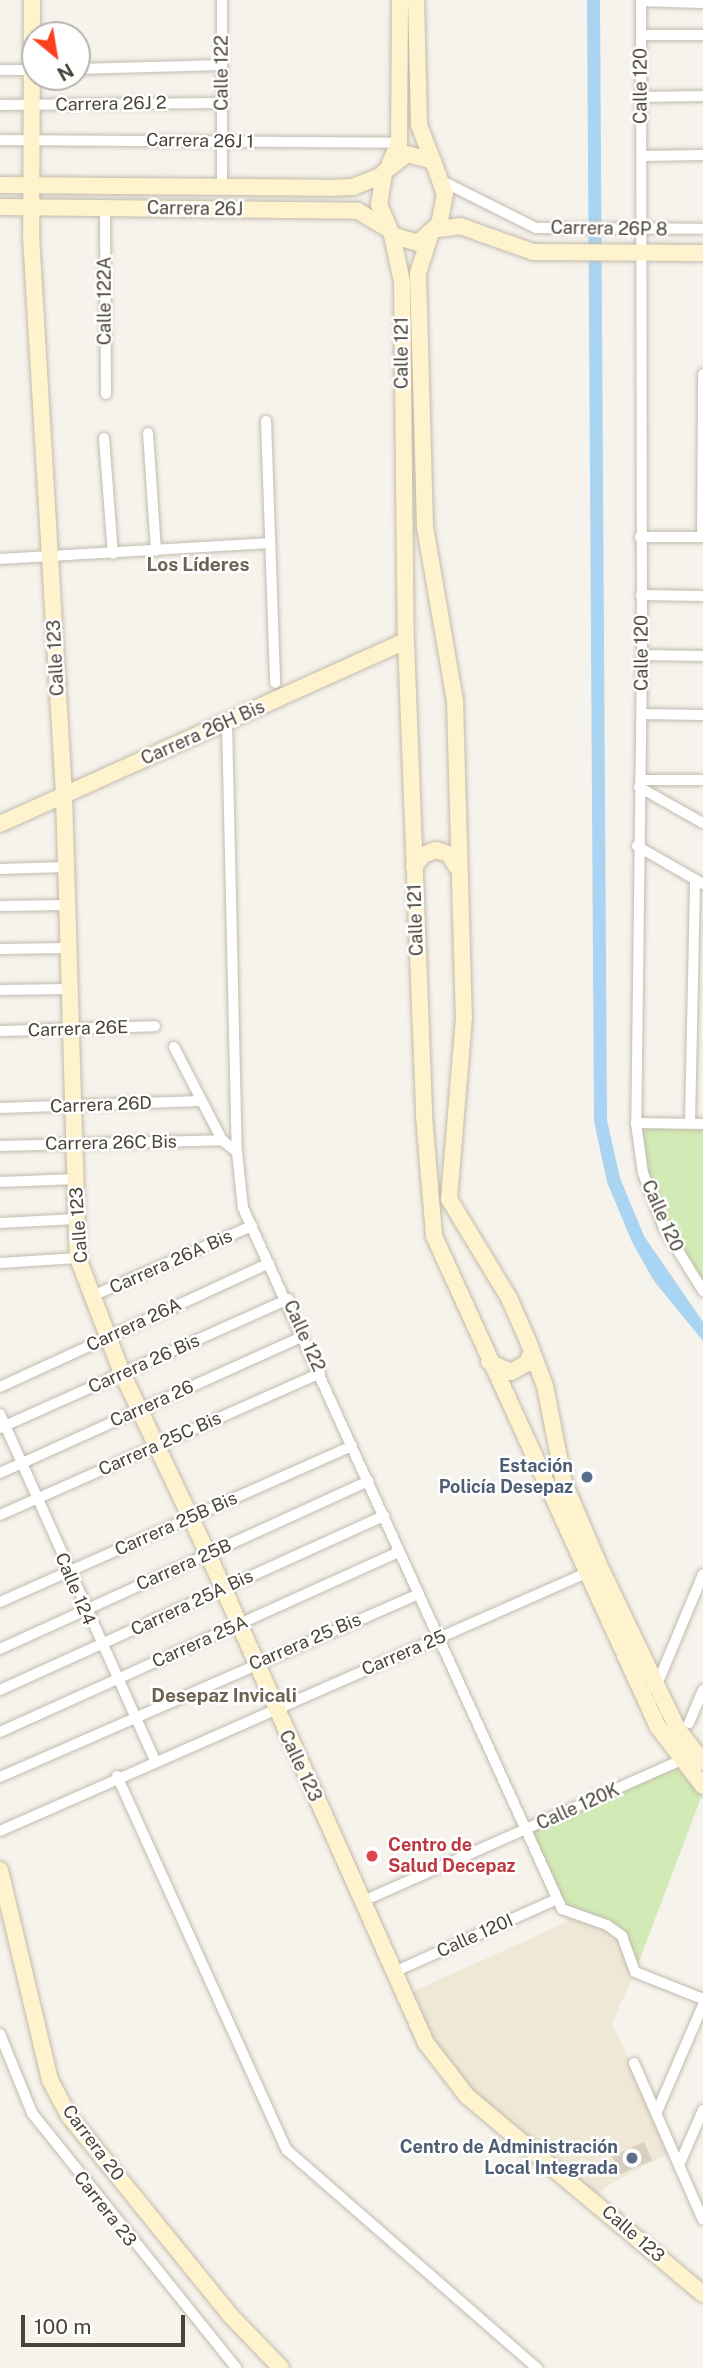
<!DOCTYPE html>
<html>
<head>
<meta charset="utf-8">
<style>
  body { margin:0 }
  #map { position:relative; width:703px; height:2368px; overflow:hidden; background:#f6f3ec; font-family:"Public Sans",sans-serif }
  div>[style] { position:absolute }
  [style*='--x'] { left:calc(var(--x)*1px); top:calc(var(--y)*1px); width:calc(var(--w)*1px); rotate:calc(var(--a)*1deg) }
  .education>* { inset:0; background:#efe8d6 }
  .green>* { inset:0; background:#d2eab5 }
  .water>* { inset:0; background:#a9d4f2 }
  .building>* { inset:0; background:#d8cfc1; transform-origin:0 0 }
  .roads { filter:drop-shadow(0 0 2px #c2bbae) drop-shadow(0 0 2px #c2bbae) }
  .street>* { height:10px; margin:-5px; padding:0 5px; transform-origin:5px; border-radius:5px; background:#fff }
  .secondary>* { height:16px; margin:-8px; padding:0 8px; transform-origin:8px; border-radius:8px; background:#fff3cd }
  .dots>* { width:19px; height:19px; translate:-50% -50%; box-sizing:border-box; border:4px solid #fff; border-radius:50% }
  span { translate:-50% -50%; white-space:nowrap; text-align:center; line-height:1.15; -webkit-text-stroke:5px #fff; paint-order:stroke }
  .street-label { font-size:18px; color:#4b4439 }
  .service-label { font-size:18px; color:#4e5e75; font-weight:700 }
  .right { translate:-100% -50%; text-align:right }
  .health-label { font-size:18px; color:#be3a42; font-weight:700 }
  .left { translate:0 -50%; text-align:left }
  .neighbourhood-label { font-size:19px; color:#6e6250; font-weight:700 }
  .north { position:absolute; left:21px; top:21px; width:70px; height:70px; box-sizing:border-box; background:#fff; border:2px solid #b7b4b0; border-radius:50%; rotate:150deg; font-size:19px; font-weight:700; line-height:28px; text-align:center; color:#4b4439 }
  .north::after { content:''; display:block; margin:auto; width:24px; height:32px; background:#fc3f1d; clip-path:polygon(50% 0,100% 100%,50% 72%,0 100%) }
  .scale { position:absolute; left:21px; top:2315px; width:164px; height:32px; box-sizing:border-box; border:4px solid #4b4439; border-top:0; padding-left:9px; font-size:21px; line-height:24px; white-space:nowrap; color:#4b4439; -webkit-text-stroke:5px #fff; paint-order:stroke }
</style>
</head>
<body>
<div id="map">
  <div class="education">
    <div style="clip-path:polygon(562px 1909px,622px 1936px,635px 1972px,612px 2023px,673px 2151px,610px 2184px,592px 2199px,467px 2096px,403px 1996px,567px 1922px)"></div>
  </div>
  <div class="green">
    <div style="clip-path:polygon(636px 1123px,703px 1124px,703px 1291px,643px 1173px)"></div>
    <div style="clip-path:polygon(674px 1764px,702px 1795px,635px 1972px,622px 1936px,562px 1909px,526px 1830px)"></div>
  </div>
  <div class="water">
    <div style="clip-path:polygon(587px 0,600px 0,607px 1120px,620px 1178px,644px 1236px,703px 1322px,703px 1341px,654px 1281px,632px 1242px,607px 1182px,594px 1121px)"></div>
  </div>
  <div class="building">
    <div style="left:644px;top:2142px;width:20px;height:35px;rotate:66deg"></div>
  </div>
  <div class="roads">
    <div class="street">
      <div style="--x:641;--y:0;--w:655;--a:89.91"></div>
      <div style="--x:642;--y:655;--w:468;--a:90.7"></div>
      <div style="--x:636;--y:1123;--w:50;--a:82"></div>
      <div style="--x:643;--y:1173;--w:59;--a:69.1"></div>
      <div style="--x:664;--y:1228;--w:74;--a:58.2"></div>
      <div style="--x:641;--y:1;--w:62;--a:1.8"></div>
      <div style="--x:641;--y:35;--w:62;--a:0"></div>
      <div style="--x:77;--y:69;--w:145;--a:-1.6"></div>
      <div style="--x:0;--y:70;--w:35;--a:0"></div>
      <div style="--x:641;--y:97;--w:62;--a:-0.9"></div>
      <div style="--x:0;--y:105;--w:222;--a:-0.5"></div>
      <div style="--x:0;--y:140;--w:399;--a:0.4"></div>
      <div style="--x:642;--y:156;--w:61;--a:-0.9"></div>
      <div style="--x:442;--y:181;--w:105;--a:26.6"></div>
      <div style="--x:536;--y:228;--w:167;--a:0.3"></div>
      <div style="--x:222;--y:187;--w:187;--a:-90"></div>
      <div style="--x:105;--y:208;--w:186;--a:89.7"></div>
      <div style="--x:266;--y:421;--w:262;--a:88"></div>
      <div style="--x:148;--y:433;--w:118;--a:86.1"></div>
      <div style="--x:104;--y:438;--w:116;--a:85.6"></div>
      <div style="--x:640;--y:537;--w:63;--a:0"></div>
      <div style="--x:702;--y:537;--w:163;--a:-89.6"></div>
      <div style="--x:0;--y:559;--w:270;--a:-3.4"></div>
      <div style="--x:641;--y:595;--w:62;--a:0.9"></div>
      <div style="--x:642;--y:655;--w:61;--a:0.9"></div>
      <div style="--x:642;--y:714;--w:61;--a:0.9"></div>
      <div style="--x:227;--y:722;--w:430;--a:88.7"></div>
      <div style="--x:237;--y:1152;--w:56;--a:83.9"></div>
      <div style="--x:243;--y:1208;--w:770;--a:65.53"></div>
      <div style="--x:562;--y:1909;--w:48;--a:19.6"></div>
      <div style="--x:607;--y:1925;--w:19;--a:36"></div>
      <div style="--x:622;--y:1936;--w:38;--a:70"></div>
      <div style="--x:635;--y:1972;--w:73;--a:21.7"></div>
      <div style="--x:640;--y:780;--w:63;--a:0"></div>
      <div style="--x:639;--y:787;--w:73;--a:29.4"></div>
      <div style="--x:637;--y:846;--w:76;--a:29.9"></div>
      <div style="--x:0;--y:869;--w:66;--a:-1.7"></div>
      <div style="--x:0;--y:906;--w:67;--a:-0.9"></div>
      <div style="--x:0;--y:949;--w:69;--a:-0.8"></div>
      <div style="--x:0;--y:990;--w:69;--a:-0.8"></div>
      <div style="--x:0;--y:1031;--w:155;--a:-1.8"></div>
      <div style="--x:174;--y:1047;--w:105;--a:62.7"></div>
      <div style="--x:222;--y:1140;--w:19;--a:39"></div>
      <div style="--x:0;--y:1108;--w:201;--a:-2"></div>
      <div style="--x:636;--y:1123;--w:67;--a:0.9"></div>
      <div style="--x:690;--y:1123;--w:243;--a:-88.8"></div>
      <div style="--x:0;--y:1146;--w:222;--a:-1.5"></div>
      <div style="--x:0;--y:1182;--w:76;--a:-2.3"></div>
      <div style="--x:0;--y:1223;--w:77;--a:-3"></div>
      <div style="--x:0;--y:1263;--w:78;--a:-3.7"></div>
      <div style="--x:90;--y:1297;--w:177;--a:-23.7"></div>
      <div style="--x:0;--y:1387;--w:296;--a:-24.7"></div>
      <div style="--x:0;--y:1414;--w:380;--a:65.9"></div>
      <div style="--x:0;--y:1428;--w:316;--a:-24.1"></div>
      <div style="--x:0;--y:1473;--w:333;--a:-24.3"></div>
      <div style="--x:0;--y:1515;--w:350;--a:-23.9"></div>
      <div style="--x:0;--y:1602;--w:385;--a:-23.9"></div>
      <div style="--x:0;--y:1649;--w:405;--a:-24.5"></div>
      <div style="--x:656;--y:1687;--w:122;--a:-67.4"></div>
      <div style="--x:0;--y:1690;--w:422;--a:-24.4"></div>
      <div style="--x:689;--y:1723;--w:36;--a:-67"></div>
      <div style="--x:0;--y:1732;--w:438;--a:-24.3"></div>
      <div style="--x:117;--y:1776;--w:411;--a:65.6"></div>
      <div style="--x:287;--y:2150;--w:332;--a:41.1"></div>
      <div style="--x:0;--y:1777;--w:457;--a:-23.6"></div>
      <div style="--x:0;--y:1831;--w:638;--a:-23.75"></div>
      <div style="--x:361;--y:1902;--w:348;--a:-23.9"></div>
      <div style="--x:394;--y:1972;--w:179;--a:-24.1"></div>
      <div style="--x:0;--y:2034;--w:85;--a:67.9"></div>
      <div style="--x:32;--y:2113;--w:327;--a:51.3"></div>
      <div style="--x:634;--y:2063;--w:171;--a:66.3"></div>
      <div style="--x:656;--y:2114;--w:119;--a:-66.7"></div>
      <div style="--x:679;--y:2165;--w:60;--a:-66.4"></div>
    </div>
    <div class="secondary">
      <div style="--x:32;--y:0;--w:236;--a:90.2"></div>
      <div style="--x:31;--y:236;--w:560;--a:86.62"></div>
      <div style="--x:64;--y:795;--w:463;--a:88.3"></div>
      <div style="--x:78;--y:1258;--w:123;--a:69.1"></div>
      <div style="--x:122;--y:1373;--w:200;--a:64.6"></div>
      <div style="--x:208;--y:1554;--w:535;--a:65.97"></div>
      <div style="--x:426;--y:2043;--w:67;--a:52.3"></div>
      <div style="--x:467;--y:2096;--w:308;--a:40"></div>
      <div style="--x:416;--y:0;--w:125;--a:88.6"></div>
      <div style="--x:419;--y:125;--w:39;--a:69"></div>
      <div style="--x:407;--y:154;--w:27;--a:15"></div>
      <div style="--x:433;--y:161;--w:35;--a:70"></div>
      <div style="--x:445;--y:194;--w:31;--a:101"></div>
      <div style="--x:439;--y:224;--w:28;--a:138"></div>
      <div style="--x:418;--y:243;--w:27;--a:-163"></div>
      <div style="--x:392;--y:235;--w:33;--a:-113"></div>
      <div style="--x:379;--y:205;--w:33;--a:-81"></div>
      <div style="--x:384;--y:172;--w:29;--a:-38"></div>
      <div style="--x:390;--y:163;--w:22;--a:-66"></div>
      <div style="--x:399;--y:143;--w:143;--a:-89.6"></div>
      <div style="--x:0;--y:185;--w:327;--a:0.5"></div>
      <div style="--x:327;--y:188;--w:26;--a:-2"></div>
      <div style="--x:353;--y:187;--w:32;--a:-22"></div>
      <div style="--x:0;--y:207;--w:358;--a:0.6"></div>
      <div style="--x:358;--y:211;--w:33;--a:31"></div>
      <div style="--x:437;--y:229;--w:23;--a:-7"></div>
      <div style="--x:460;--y:226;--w:77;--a:19.6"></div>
      <div style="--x:533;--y:252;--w:170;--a:0.3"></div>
      <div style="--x:392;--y:235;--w:48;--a:78"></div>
      <div style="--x:402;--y:282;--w:359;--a:89.4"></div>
      <div style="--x:406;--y:641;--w:475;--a:87.8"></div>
      <div style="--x:424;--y:1116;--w:120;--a:85.2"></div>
      <div style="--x:434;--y:1236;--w:540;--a:65.48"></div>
      <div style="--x:658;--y:1727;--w:74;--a:52.7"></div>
      <div style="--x:430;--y:236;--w:40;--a:108"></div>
      <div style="--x:418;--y:274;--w:253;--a:88.4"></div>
      <div style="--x:425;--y:527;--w:177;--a:80.2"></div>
      <div style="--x:455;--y:701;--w:316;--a:88.4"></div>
      <div style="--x:464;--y:1017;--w:183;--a:94.7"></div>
      <div style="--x:449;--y:1199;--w:116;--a:58.8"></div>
      <div style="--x:509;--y:1298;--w:47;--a:66.2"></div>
      <div style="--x:528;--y:1341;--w:48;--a:69.3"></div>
      <div style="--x:545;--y:1386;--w:99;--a:78.9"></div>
      <div style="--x:564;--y:1483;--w:91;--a:66.8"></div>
      <div style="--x:600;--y:1567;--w:178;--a:64.4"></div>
      <div style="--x:677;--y:1728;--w:43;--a:52.6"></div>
      <div style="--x:0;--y:824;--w:445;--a:-24.3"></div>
      <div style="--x:414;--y:867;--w:15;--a:-53"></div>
      <div style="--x:423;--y:855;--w:14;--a:-21"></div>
      <div style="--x:436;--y:850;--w:14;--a:17"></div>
      <div style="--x:449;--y:854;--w:14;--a:60"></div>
      <div style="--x:489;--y:1362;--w:24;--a:24"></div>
      <div style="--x:511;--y:1372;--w:18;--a:-29"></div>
      <div style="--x:527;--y:1363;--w:13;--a:-67"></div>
      <div style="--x:0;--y:1870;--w:216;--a:76.6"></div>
      <div style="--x:50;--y:2080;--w:41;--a:62.2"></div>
      <div style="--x:69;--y:2116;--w:257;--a:51"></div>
      <div style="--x:231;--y:2316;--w:72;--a:46.1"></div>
    </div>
  </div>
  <div class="dots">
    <div style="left:587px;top:1477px;background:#5c6f8a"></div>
    <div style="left:372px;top:1856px;background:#e0444e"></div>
    <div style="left:632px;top:2158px;background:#5c6f8a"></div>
  </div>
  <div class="street-label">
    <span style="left:222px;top:73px;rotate:-90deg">Calle 122</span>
    <span style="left:641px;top:86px;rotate:-90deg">Calle 120</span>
    <span style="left:111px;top:104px;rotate:-1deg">Carrera 26J 2</span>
    <span style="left:200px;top:141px;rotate:1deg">Carrera 26J 1</span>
    <span style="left:195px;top:209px;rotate:1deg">Carrera 26J</span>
    <span style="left:609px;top:229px;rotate:1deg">Carrera 26P 8</span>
    <span style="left:105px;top:301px;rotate:-90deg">Calle 122A</span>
    <span style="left:402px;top:353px;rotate:-90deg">Calle 121</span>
    <span style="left:642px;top:653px;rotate:-90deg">Calle 120</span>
    <span style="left:56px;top:658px;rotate:-93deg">Calle 123</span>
    <span style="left:203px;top:733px;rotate:-24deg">Carrera 26H Bis</span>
    <span style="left:416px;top:920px;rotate:-92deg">Calle 121</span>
    <span style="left:78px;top:1029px;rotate:-2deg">Carrera 26E</span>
    <span style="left:101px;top:1105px;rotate:-2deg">Carrera 26D</span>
    <span style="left:111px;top:1143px;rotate:-1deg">Carrera 26C Bis</span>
    <span style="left:662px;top:1216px;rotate:66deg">Calle 120</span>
    <span style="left:79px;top:1225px;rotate:-94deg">Calle 123</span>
    <span style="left:171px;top:1262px;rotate:-24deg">Carrera 26A Bis</span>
    <span style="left:134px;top:1325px;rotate:-25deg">Carrera 26A</span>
    <span style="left:304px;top:1336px;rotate:66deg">Calle 122</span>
    <span style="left:144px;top:1364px;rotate:-24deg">Carrera 26 Bis</span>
    <span style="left:152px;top:1404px;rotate:-24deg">Carrera 26</span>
    <span style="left:160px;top:1444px;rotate:-24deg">Carrera 25C Bis</span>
    <span style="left:176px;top:1524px;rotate:-24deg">Carrera 25B Bis</span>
    <span style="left:184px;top:1565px;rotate:-24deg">Carrera 25B</span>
    <span style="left:75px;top:1589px;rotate:67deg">Calle 124</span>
    <span style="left:192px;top:1603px;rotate:-25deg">Carrera 25A Bis</span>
    <span style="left:200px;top:1642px;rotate:-24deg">Carrera 25A</span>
    <span style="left:305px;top:1642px;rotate:-23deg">Carrera 25 Bis</span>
    <span style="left:404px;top:1653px;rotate:-23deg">Carrera 25</span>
    <span style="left:300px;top:1766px;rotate:65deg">Calle 123</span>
    <span style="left:578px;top:1807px;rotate:-24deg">Calle 120K</span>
    <span style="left:475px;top:1936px;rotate:-24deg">Calle 120I</span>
    <span style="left:93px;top:2143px;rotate:53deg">Carrera 20</span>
    <span style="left:105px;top:2209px;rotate:52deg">Carrera 23</span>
    <span style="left:633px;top:2234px;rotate:41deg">Calle 123</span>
  </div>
  <div class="service-label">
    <span class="right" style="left:573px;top:1477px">Estación<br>Policía Desepaz</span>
    <span class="right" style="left:618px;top:2158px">Centro de Administración<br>Local Integrada</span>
  </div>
  <div class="health-label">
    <span class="left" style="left:388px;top:1856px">Centro de<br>Salud Decepaz</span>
  </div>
  <div class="neighbourhood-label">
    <span style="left:198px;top:565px">Los Líderes</span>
    <span style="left:224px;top:1696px">Desepaz Invicali</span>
  </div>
  <div class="north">N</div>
  <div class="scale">100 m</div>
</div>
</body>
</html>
